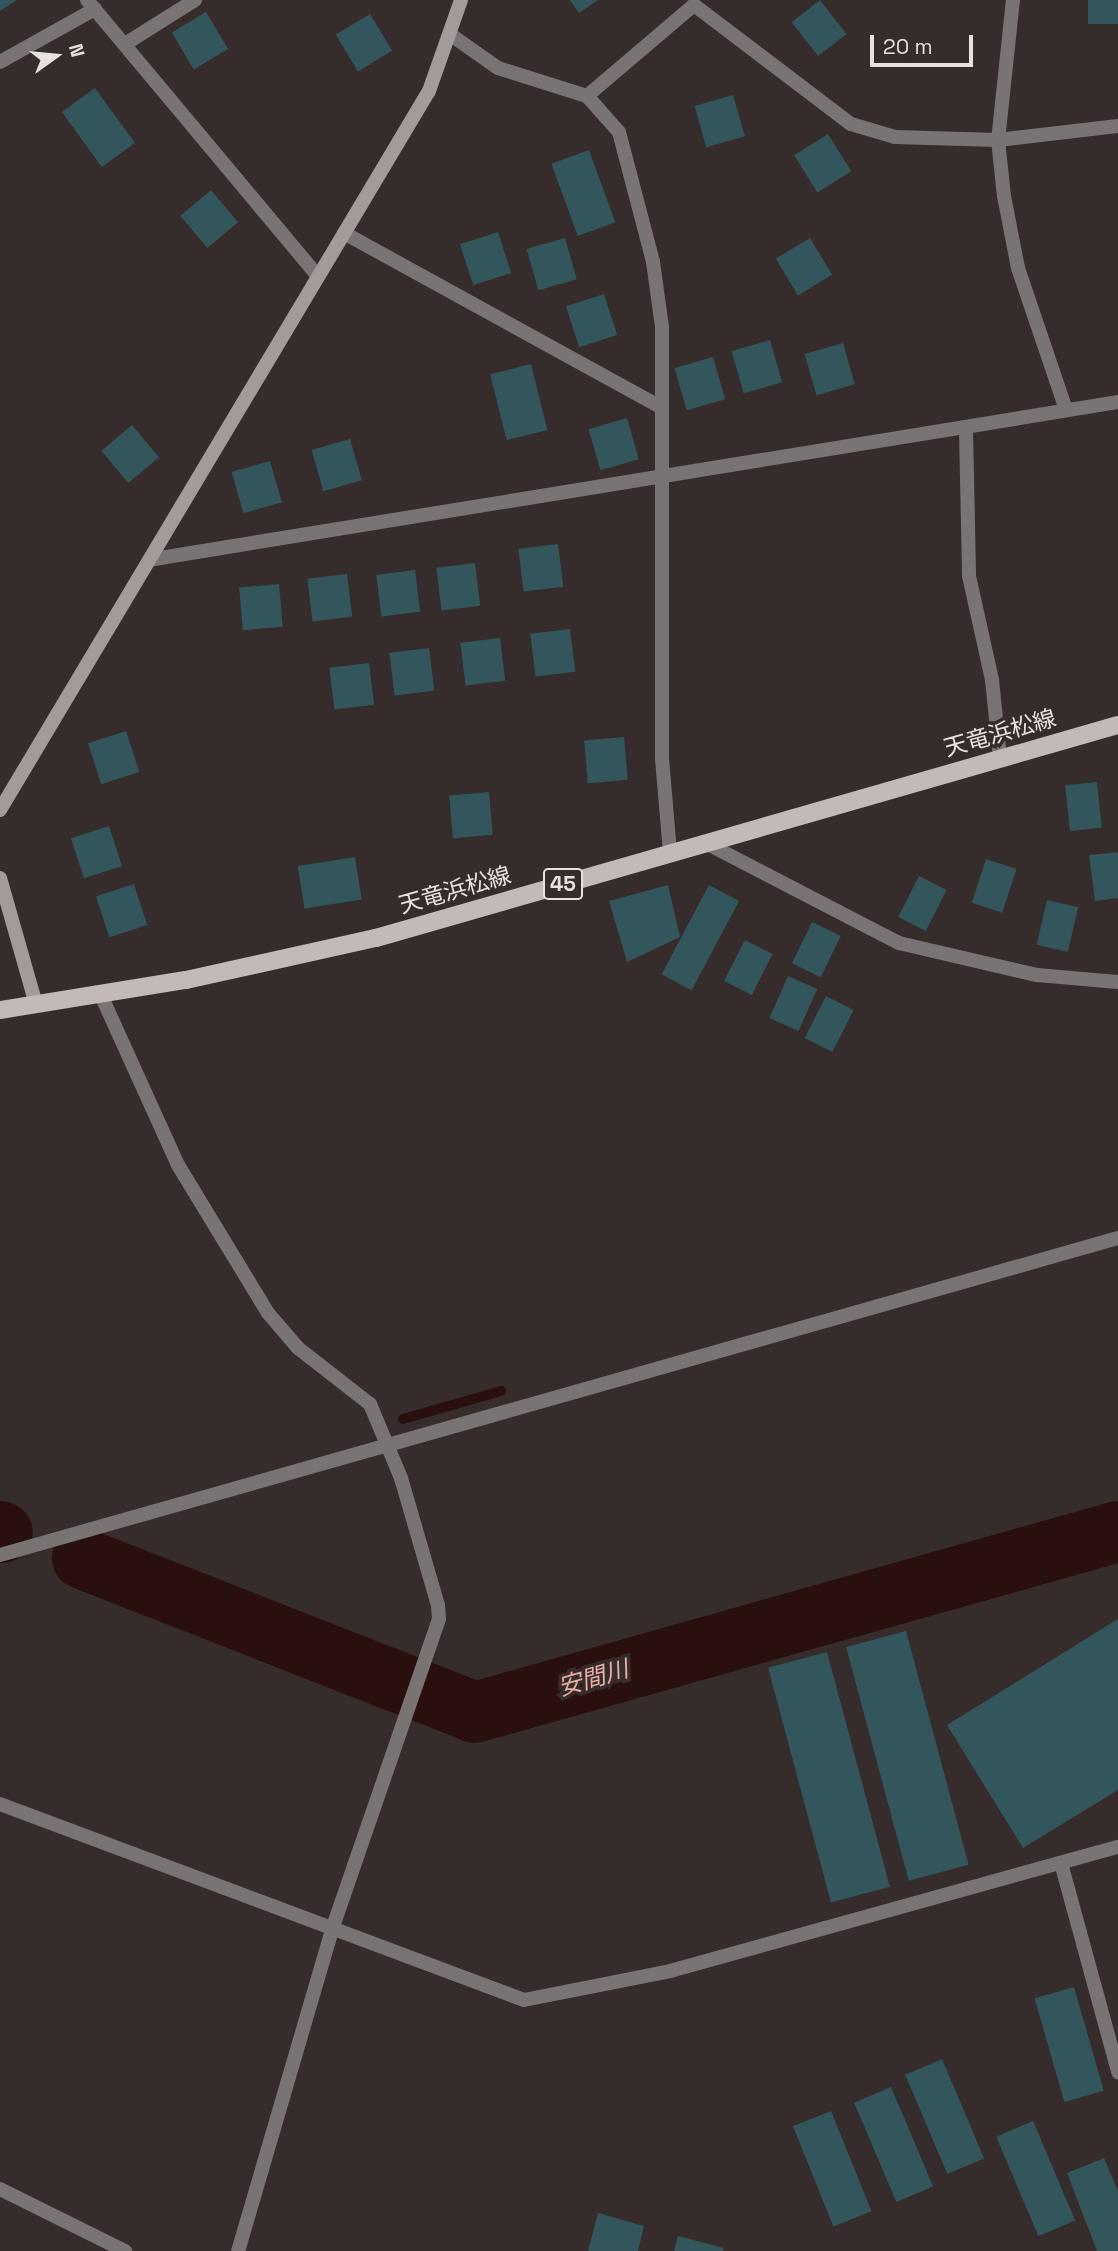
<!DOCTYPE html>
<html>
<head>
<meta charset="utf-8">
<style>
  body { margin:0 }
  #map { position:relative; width:1118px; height:2251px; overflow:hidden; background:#362c2b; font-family:"Space Grotesk","Noto Sans JP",sans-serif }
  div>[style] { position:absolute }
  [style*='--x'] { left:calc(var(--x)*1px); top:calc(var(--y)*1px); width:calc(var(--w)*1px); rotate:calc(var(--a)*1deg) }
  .stream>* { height:10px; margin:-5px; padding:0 5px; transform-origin:5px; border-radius:5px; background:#29100e }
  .river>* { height:61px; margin:-30.5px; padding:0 30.5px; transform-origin:30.5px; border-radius:30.5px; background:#29100e }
  .building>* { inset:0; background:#32565b; transform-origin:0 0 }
  .street>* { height:14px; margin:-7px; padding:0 7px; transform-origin:7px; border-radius:7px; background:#797473 }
  .secondary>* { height:14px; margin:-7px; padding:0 7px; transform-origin:7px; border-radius:7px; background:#a39b9a }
  .primary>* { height:18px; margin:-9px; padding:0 9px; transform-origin:9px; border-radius:9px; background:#c3b9b8 }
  span { translate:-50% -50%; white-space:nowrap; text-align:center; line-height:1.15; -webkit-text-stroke:7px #362c2b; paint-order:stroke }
  .shield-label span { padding:2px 5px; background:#362c2b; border:2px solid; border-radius:5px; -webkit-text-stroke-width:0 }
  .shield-label { font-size:21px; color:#e7e1e0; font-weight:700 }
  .street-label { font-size:23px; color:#e7e1e0 }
  .water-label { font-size:24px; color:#eaaea5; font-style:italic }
  .north { position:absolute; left:21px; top:21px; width:70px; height:70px; -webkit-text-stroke:5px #362c2b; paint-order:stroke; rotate:75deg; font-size:19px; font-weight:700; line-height:28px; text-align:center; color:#e7e1e0 }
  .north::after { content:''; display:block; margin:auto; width:24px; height:32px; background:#e7e1e0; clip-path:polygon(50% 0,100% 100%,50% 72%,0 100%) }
  .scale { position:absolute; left:870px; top:35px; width:103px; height:32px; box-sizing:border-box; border:4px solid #e7e1e0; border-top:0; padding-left:9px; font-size:21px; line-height:24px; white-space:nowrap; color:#e7e1e0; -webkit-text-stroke:5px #362c2b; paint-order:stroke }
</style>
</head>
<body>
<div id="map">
  <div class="stream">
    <div style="--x:403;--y:1419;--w:102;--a:-15.9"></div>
  </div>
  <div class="river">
    <div style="--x:0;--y:1531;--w:2;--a:27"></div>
    <div style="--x:82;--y:1558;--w:421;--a:21.4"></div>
    <div style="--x:474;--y:1712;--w:669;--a:-15.7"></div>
  </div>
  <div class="building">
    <div style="clip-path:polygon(0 0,17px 0,0 11px)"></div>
    <div style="clip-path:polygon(570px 0,598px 0,579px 13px)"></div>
    <div style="left:820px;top:0;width:43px;height:36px;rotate:52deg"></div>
    <div style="left:1088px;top:0;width:30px;height:24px"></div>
    <div style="left:206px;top:12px;width:43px;height:40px;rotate:59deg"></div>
    <div style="left:370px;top:14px;width:43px;height:40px;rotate:59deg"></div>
    <div style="left:95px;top:88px;width:68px;height:41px;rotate:54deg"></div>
    <div style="left:733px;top:95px;width:43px;height:40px;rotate:74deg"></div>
    <div style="left:828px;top:134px;width:44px;height:40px;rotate:58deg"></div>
    <div style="left:589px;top:150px;width:77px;height:40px;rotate:70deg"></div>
    <div style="left:211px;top:190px;width:42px;height:40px;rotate:50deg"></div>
    <div style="left:498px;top:232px;width:43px;height:40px;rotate:72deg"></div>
    <div style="left:565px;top:238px;width:43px;height:40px;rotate:74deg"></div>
    <div style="left:810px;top:238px;width:43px;height:40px;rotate:59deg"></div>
    <div style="left:604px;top:294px;width:43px;height:40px;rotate:72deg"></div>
    <div style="left:770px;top:340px;width:44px;height:40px;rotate:74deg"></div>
    <div style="left:843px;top:343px;width:43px;height:40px;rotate:74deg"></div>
    <div style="left:713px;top:357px;width:44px;height:40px;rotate:74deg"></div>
    <div style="left:531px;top:364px;width:68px;height:42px;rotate:76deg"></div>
    <div style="left:627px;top:418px;width:43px;height:40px;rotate:74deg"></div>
    <div style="left:132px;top:425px;width:42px;height:40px;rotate:50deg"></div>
    <div style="left:350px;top:439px;width:43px;height:40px;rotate:74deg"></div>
    <div style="left:270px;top:461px;width:43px;height:40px;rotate:74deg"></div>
    <div style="left:558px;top:544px;width:43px;height:40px;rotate:83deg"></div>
    <div style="left:475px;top:563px;width:43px;height:39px;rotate:83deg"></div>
    <div style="left:415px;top:570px;width:42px;height:39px;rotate:83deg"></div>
    <div style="left:347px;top:574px;width:43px;height:40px;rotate:83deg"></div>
    <div style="left:279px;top:584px;width:43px;height:40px;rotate:85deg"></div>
    <div style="left:570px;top:629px;width:43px;height:40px;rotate:83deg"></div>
    <div style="left:500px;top:638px;width:43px;height:40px;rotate:83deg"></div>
    <div style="left:429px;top:648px;width:43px;height:40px;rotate:83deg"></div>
    <div style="left:369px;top:663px;width:42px;height:40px;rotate:83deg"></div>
    <div style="left:126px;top:731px;width:43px;height:40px;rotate:72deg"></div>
    <div style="left:624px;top:737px;width:43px;height:40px;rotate:85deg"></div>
    <div style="left:1097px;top:782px;width:46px;height:32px;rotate:84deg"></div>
    <div style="left:489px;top:792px;width:43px;height:40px;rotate:85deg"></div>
    <div style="left:109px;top:826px;width:42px;height:40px;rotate:72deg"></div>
    <div style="clip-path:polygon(1118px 852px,1118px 898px,1095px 901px,1089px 855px)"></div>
    <div style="left:355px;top:857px;width:43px;height:58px;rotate:81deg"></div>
    <div style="left:986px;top:859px;width:32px;height:46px;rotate:18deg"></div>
    <div style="left:919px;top:876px;width:31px;height:46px;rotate:27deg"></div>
    <div style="left:134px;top:884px;width:43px;height:40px;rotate:72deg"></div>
    <div style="clip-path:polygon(668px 885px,680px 937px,627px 962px,609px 901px)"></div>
    <div style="left:709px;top:885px;width:34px;height:101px;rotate:28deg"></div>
    <div style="left:1047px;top:900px;width:32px;height:46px;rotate:13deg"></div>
    <div style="left:812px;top:922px;width:32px;height:46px;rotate:26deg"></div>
    <div style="left:745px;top:940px;width:31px;height:46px;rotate:27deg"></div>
    <div style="left:788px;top:976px;width:32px;height:46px;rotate:24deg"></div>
    <div style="left:826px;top:996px;width:31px;height:47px;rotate:27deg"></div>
    <div style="clip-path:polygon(1118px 1619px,1118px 1790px,1023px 1848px,947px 1725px)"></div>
    <div style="left:906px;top:1631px;width:242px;height:62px;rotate:75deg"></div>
    <div style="left:827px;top:1652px;width:243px;height:61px;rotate:75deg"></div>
    <div style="left:1074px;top:1987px;width:108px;height:41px;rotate:74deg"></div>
    <div style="left:942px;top:2059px;width:108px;height:40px;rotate:67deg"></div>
    <div style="left:891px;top:2087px;width:108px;height:40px;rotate:67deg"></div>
    <div style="left:831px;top:2111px;width:108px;height:41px;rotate:68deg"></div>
    <div style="left:1033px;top:2121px;width:108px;height:40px;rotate:67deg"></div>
    <div style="clip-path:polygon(1104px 2158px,1118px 2191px,1118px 2251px,1097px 2251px,1067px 2173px)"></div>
    <div style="clip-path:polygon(598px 2213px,644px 2226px,638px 2251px,588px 2251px)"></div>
    <div style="clip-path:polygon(678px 2236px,724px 2248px,723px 2251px,674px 2251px)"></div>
  </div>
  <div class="street">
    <div style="--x:87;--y:0;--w:360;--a:50.1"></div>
    <div style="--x:1013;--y:0;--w:141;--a:96.1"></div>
    <div style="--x:998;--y:140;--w:56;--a:83.9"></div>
    <div style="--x:1004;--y:196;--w:73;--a:79"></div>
    <div style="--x:1018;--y:268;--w:150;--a:71.3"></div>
    <div style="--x:451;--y:35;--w:57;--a:35.1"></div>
    <div style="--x:498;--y:68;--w:93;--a:17.5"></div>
    <div style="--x:587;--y:96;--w:48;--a:48.4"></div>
    <div style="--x:619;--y:132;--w:134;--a:75.3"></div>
    <div style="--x:653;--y:262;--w:66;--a:82.1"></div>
    <div style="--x:662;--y:327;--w:432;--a:90"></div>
    <div style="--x:662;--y:759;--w:94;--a:85.1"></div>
    <div style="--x:125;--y:44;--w:83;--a:-32.2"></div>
    <div style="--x:0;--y:62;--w:109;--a:-29.2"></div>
    <div style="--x:587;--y:96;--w:140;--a:-40.4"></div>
    <div style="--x:694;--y:5;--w:197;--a:37.2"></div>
    <div style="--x:851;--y:124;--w:46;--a:16.5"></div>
    <div style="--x:895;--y:137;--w:103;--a:1.7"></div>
    <div style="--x:998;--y:140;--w:121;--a:-6.7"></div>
    <div style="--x:344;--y:233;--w:361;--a:28.8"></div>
    <div style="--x:966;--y:430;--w:146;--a:88.8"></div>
    <div style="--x:969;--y:576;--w:107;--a:77.5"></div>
    <div style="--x:992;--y:680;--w:78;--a:84.1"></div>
    <div style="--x:154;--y:559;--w:977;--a:-9.25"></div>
    <div style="--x:704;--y:842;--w:220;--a:27.4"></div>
    <div style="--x:899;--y:943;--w:142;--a:13.1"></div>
    <div style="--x:1037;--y:975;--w:81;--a:4.9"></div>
    <div style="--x:100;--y:993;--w:189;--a:65.6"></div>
    <div style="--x:178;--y:1165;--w:173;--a:58.7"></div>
    <div style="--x:268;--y:1313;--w:46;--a:49.4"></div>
    <div style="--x:298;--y:1348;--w:91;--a:37.9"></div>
    <div style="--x:370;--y:1404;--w:80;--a:67.3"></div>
    <div style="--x:401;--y:1478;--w:132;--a:73.8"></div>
    <div style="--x:438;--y:1605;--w:14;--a:86"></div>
    <div style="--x:439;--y:1619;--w:329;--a:109"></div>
    <div style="--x:332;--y:1930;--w:334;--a:106.3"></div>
    <div style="--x:0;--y:1555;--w:1162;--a:-15.83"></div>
    <div style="--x:0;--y:1804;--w:559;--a:20.51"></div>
    <div style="--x:524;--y:2000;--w:149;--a:-11.2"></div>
    <div style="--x:670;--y:1971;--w:465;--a:-15.5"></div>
    <div style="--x:1061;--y:1863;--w:217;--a:74.7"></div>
    <div style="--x:0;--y:2189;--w:140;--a:26.4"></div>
  </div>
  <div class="secondary">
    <div style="--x:0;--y:810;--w:837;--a:-59.18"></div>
    <div style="--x:429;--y:91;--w:96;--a:-70.6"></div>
    <div style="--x:0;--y:878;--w:131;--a:74.1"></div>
  </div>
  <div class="primary">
    <div style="--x:0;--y:1010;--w:188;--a:-9.2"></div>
    <div style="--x:186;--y:980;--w:195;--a:-12.5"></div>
    <div style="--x:376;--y:938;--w:772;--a:-16.02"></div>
  </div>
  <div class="shield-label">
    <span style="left:563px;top:884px">45</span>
  </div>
  <div class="street-label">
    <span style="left:1000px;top:733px;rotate:-16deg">天竜浜松線</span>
    <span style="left:455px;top:890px;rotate:-16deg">天竜浜松線</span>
  </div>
  <div class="water-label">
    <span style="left:593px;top:1678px;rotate:-16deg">安間川</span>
  </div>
  <div class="north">N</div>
  <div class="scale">20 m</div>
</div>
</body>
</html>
